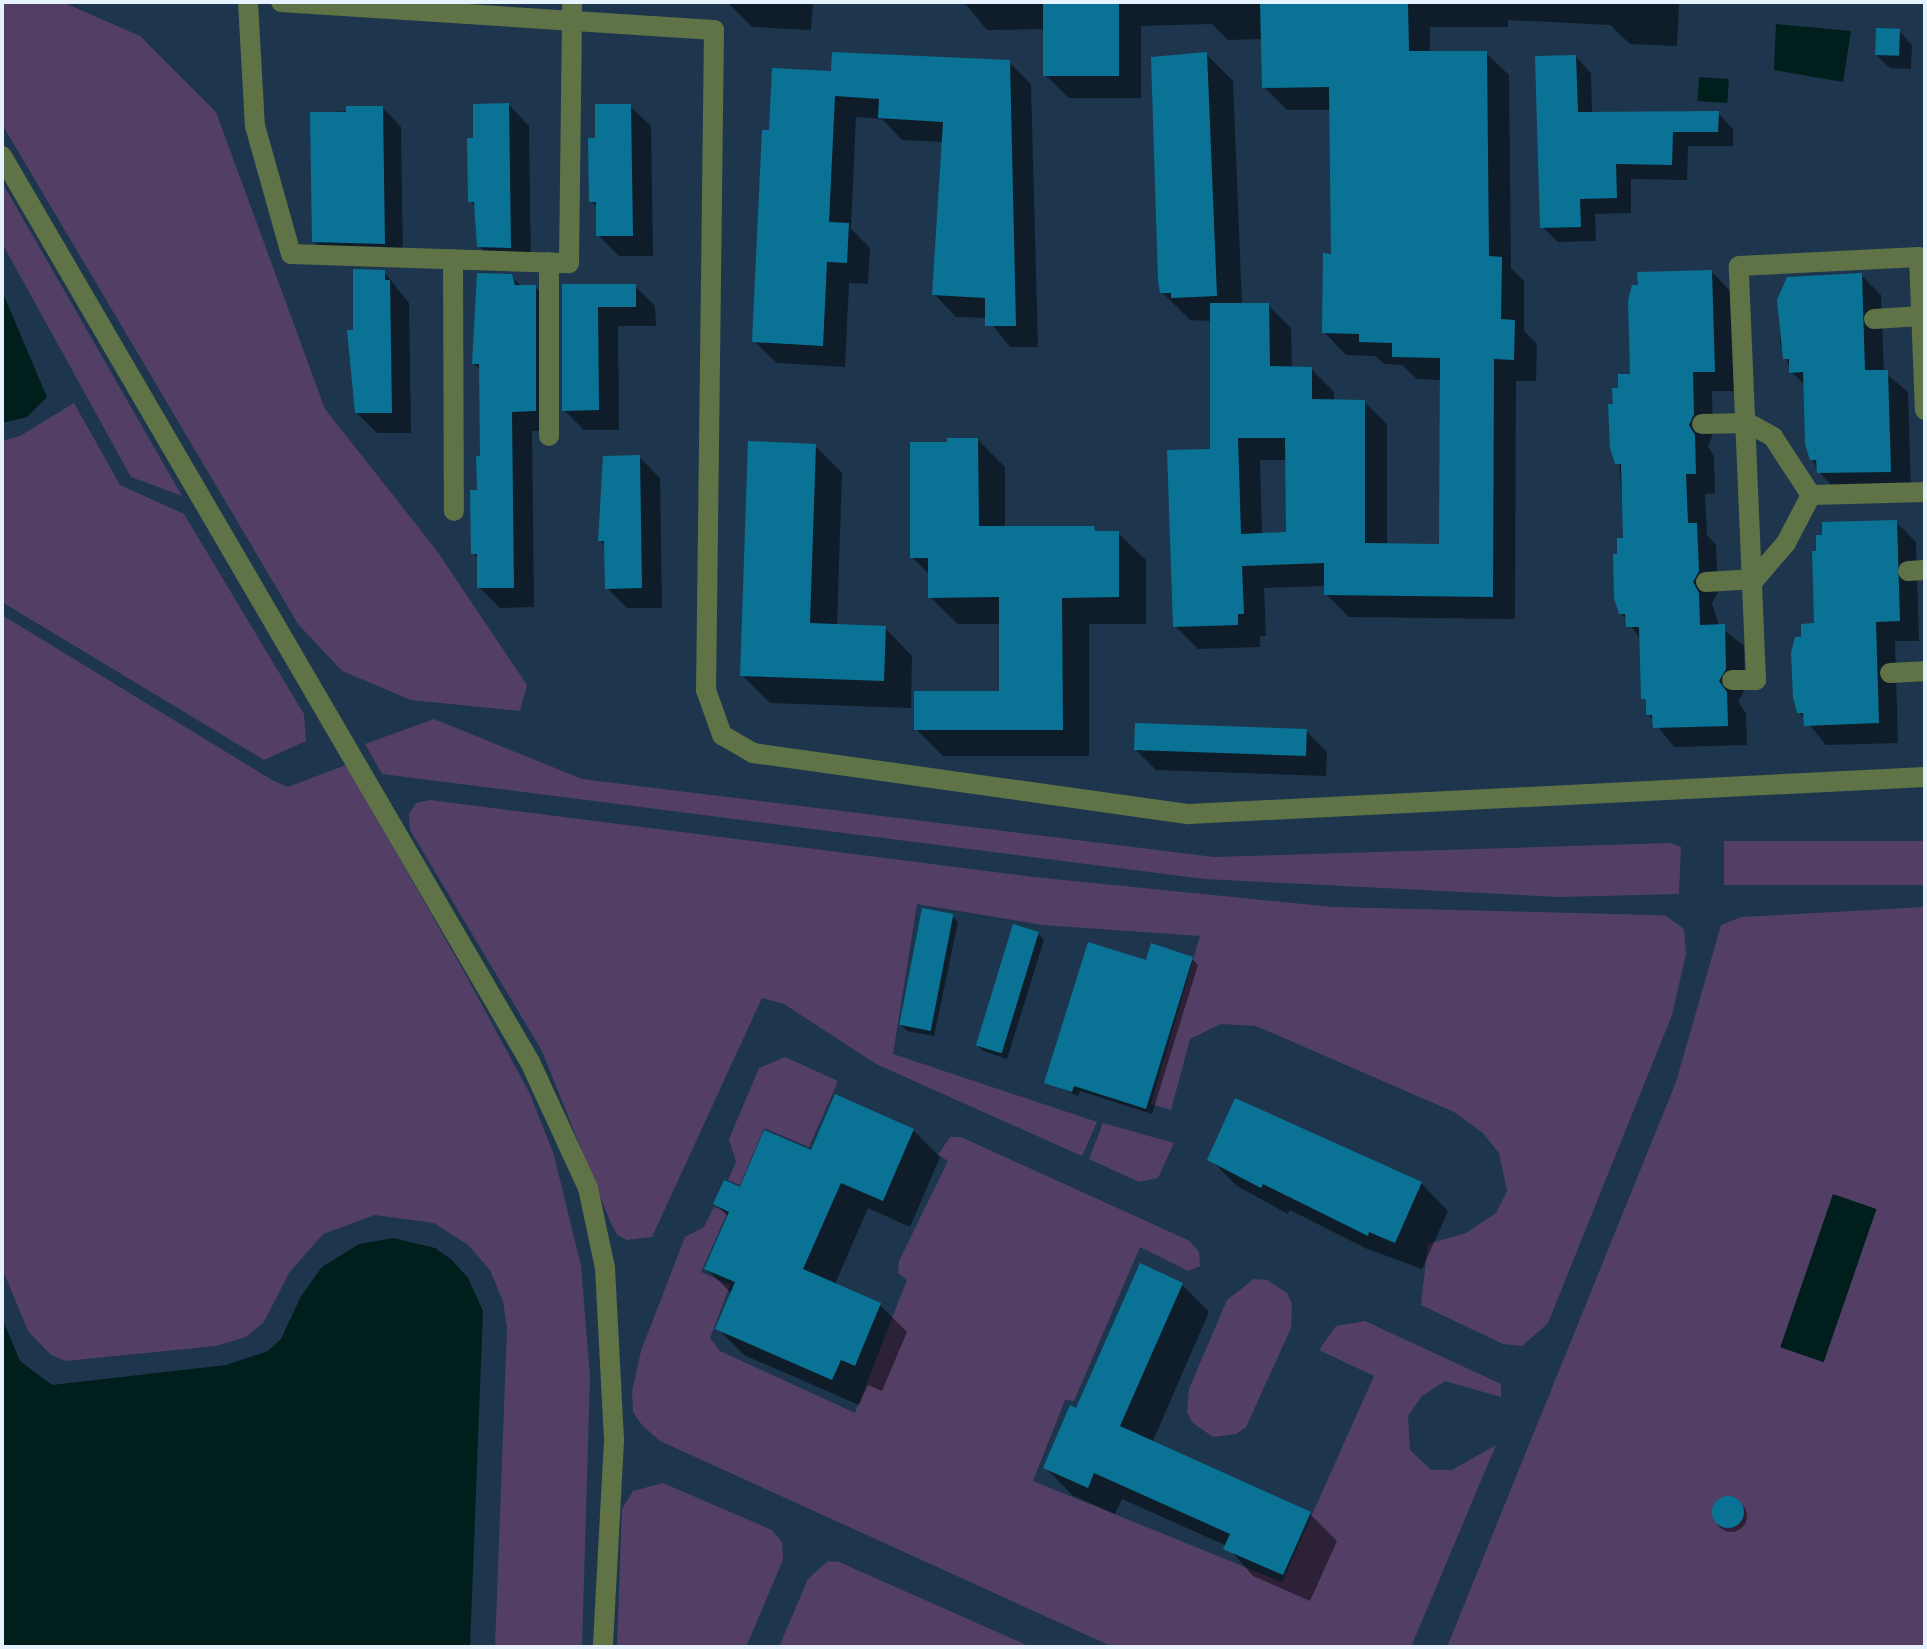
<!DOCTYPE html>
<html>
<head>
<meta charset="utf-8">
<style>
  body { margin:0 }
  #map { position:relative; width:1927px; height:1649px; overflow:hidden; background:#1d364e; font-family:"Golos Text",sans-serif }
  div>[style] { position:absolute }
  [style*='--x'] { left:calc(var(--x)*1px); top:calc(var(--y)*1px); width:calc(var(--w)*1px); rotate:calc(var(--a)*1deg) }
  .green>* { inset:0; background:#533f65; transform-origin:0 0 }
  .water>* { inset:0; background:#001f1c; transform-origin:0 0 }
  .shadow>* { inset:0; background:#0007 }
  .round { border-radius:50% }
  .building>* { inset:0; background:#0a7395; transform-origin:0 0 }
  .street>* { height:20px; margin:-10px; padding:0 10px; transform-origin:10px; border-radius:10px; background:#5f7346 }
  span { translate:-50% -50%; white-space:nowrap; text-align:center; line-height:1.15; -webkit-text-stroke:6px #132c43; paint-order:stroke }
  .frame { position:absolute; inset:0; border:4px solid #e6f3ff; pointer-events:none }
</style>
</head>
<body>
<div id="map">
  <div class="green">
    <div style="clip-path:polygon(2px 2px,62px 2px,140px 36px,216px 112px,325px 409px,437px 551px,527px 685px,520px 711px,411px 700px,342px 671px,298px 624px,2px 124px)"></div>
    <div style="clip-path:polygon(2px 182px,182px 496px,131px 477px,2px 243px)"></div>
    <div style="clip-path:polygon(74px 403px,120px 485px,184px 514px,304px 714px,306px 741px,264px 760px,2px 602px,2px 441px,20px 436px)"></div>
    <div style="clip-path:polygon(2px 615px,272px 780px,288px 787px,346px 765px,462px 968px,530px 1094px,554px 1155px,581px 1266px,590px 1376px,582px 1647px,495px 1647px,507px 1328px,503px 1301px,490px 1270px,468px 1245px,434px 1223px,375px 1215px,323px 1234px,289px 1273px,264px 1322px,246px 1337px,216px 1346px,65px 1361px,51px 1355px,28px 1331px,2px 1268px)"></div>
    <div style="clip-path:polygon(434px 719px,582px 779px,1214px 857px,1671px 843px,1681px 847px,1679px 894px,1559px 897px,1205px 879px,382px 774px,365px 744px)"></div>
    <div style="clip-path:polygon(430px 800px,1034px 877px,1333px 907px,1653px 915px,1666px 916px,1684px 929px,1686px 954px,1672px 1015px,1548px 1323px,1522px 1346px,1503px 1344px,1421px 1305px,1428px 1244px,1466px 1233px,1496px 1213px,1507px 1191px,1499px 1153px,1483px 1133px,1454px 1112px,1256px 1026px,1221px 1024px,1190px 1039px,1171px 1110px,1151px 1104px,1200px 936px,1043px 925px,917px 904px,893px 1054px,1097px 1122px,1082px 1156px,876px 1064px,784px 1004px,762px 998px,652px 1237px,627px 1240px,617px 1235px,610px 1221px,542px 1051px,410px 830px,409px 814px,416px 803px)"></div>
    <div style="left:1925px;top:841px;width:44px;height:201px;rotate:90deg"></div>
    <div style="clip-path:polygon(1925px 907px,1925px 1647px,1447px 1647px,1676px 1082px,1721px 925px,1741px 917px)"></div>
    <div style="clip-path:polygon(785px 1057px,838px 1081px,809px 1147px,764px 1128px,740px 1185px,728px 1180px,736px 1162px,729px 1139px,759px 1068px)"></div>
    <div style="clip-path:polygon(1103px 1123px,1174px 1143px,1158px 1178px,1139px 1182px,1089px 1159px)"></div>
    <div style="clip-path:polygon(950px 1137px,961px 1137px,1190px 1241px,1199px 1252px,1200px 1266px,1188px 1271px,1140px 1247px,1074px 1401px,1065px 1400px,1033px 1481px,1282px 1582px,1374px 1376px,1319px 1350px,1336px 1326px,1365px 1321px,1501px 1384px,1501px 1397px,1445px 1381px,1422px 1396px,1408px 1416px,1410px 1450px,1431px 1470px,1452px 1470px,1496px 1445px,1411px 1647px,1113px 1647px,660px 1441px,642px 1425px,633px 1412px,632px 1392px,641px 1351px,685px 1237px,704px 1227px,714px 1207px,727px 1213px,701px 1272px,730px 1285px,710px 1338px,720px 1351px,855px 1413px,907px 1280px,898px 1273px,899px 1261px,948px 1161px,938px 1155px)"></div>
    <div style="clip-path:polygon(1254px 1279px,1267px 1280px,1287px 1293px,1292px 1304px,1291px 1328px,1246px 1427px,1236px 1434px,1213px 1437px,1193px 1423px,1187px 1413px,1189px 1389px,1227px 1300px)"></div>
    <div style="clip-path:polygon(663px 1483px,772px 1530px,782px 1542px,783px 1560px,746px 1647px,617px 1647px,622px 1509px,633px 1491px)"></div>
    <div style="clip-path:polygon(828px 1561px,839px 1562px,1031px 1647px,779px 1647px,808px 1579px)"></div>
  </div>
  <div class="water">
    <div style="clip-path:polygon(1776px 24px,1851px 31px,1843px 82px,1774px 70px)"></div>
    <div style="left:1699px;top:77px;width:30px;height:24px;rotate:4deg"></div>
    <div style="clip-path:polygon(2px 291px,47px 397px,27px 417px,2px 423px)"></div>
    <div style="left:1833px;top:1194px;width:46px;height:162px;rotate:19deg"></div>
    <div style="clip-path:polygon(393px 1238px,435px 1248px,452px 1260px,468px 1278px,483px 1311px,470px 1647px,2px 1647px,2px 1318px,20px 1361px,52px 1385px,226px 1365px,268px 1351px,281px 1339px,301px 1296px,322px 1267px,359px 1244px)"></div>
  </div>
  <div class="shadow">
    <div style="clip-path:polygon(727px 2px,813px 2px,811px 30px,752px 27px)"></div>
    <div style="clip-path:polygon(evenodd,964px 2px,1679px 2px,1677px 46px,1630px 44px,1610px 25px,1508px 20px,1508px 27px,1430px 27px,1430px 53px,1486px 53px,1509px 75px,1511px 268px,1524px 281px,1524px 331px,1537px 344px,1536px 381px,1516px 381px,1515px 619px,1349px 617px,1326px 594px,1326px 586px,1264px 588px,1266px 636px,1260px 636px,1260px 647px,1198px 649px,1175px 626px,1212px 451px,1212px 321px,1190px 320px,1162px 292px,1206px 54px,1233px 81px,1242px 305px,1268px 305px,1291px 328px,1292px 369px,1311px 369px,1334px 392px,1334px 401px,1364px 402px,1387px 424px,1387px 545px,1441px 546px,1442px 380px,1417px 379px,1402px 365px,1384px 364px,1375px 356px,1346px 355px,1324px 332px,1333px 256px,1332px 110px,1287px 110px,1264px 87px,1263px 39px,1228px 40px,1212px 24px,1141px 26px,1141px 98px,1069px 98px,1046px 76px,1046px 29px,987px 30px,964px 2px,1260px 460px,1287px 460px,1288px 534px,1262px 535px,1260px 460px)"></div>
    <div style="clip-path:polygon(1899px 31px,1912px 45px,1911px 69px,1890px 68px,1876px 55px)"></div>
    <div style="clip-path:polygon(1576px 57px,1591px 73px,1592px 114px,1718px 113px,1733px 129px,1733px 146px,1688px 146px,1687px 180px,1631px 179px,1631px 213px,1595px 214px,1596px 241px,1558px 242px,1542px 227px)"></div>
    <div style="clip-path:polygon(1009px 62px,1031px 84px,1038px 347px,1010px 347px,987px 318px,956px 317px,934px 294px,944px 142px,902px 140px,882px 119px,856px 117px,851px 229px,870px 248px,868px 284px,849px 283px,845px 367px,777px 363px,754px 341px,771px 132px,833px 73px)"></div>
    <div style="clip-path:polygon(509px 105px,529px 126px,531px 268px,500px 267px,479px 246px,477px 208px,470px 201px,475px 140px)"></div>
    <div style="clip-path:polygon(630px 106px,651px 126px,653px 256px,619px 256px,598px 235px,598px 208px,591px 201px,597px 140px)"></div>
    <div style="clip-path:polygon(383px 108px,401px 127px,403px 262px,333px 260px,314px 241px,312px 114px)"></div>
    <div style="clip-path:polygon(384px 272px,409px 303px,411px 433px,377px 433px,356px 412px,349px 332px,355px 332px)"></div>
    <div style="clip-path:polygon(1712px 272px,1731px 292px,1734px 391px,1712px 391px,1713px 434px,1708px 446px,1714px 456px,1715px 493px,1705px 494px,1707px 535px,1716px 545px,1718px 592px,1712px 603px,1719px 626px,1744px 646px,1745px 689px,1738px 702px,1746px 713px,1747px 745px,1674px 747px,1648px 714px,1642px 641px,1621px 613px,1619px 556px,1625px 540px,1615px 406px,1620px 390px)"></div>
    <div style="clip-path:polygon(1861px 275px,1881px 295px,1884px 372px,1908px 392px,1911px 491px,1839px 493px,1819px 472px,1812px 459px,1805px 385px,1791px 372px,1780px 343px,1783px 285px)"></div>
    <div style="clip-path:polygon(511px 276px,522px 287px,535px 287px,556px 307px,556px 431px,532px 431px,534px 607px,500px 608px,479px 587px,479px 559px,473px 553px,482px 458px,481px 370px,474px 364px,474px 330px,480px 330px)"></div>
    <div style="clip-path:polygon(564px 286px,635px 286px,655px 306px,656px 326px,618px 326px,619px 430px,584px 430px,564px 410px)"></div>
    <div style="clip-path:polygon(978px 440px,1005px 467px,1005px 528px,1118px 533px,1146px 560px,1146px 624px,1089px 624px,1089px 756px,943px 756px,916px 729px,1001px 693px,1001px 624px,958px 624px,930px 597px,930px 575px,912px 557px,912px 444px)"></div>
    <div style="clip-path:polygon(815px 446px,842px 473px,837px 626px,885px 628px,912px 656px,911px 708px,770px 703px,742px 675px)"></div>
    <div style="clip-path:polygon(639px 457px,660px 478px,662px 608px,627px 608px,607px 588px,606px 547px,600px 540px)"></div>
    <div style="clip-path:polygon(1896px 522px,1916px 542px,1919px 641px,1895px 641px,1898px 743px,1826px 745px,1799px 712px,1803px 639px)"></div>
    <div style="clip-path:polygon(1306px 731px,1327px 752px,1326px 776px,1156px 770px,1136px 750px)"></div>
    <div style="clip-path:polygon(952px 916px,958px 922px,934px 1036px,907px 1031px,901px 1025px)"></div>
    <div style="clip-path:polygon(1038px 934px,1044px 940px,1007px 1059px,983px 1051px,977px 1045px)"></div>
    <div style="clip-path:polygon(1192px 959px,1198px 965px,1152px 1114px,1080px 1091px,1078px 1096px,1047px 1082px,1147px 963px)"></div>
    <div style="clip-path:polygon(913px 1130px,940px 1157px,910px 1227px,868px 1208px,835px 1284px,880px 1305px,907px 1332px,882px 1391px,868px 1385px,859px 1405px,744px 1355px,717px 1328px,732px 1294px,707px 1269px,729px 1217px,716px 1204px,812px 1152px)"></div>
    <div style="clip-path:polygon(1210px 1159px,1421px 1183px,1448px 1211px,1422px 1269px,1365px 1248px,1290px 1210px,1288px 1214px,1237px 1186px)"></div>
    <div style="clip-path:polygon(1182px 1285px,1209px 1312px,1152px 1443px,1310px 1514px,1337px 1541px,1310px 1601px,1253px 1576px,1227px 1546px,1122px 1499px,1115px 1514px,1072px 1495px,1045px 1467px,1077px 1411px)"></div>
    <div class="round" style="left:1715px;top:1500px;width:32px;height:32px"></div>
  </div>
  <div class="building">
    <div style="left:1043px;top:2px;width:76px;height:74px"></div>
    <div style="clip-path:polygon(evenodd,1260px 2px,1408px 2px,1409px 51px,1487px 51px,1489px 256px,1502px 257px,1501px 319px,1515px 320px,1514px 360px,1494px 359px,1493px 597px,1324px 595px,1324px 563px,1242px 566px,1244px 614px,1238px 614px,1238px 625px,1173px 627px,1167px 450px,1210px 449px,1210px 303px,1269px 303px,1270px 366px,1312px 367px,1312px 399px,1365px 400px,1365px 543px,1439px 544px,1440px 358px,1392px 357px,1392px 343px,1359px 342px,1359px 334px,1322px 333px,1323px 253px,1331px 254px,1329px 87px,1262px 88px,1260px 2px,1238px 438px,1285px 438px,1286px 532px,1241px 534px,1238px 438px)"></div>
    <div style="left:1876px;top:28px;width:24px;height:27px;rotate:2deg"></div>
    <div style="clip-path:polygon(832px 52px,1010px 60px,1016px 326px,985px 326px,985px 298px,932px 295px,943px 122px,878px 118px,879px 99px,835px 96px,829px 222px,849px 223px,847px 263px,827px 262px,823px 346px,752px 342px,762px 130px,769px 130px,772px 68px,831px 71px)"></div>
    <div style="clip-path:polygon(1207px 52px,1217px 296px,1171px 298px,1171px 293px,1160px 293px,1158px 281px,1151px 57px)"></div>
    <div style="clip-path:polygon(1576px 55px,1578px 112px,1719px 111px,1718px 132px,1673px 132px,1672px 165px,1616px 164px,1617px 198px,1580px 199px,1581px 227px,1540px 228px,1535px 56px)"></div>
    <div style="clip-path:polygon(509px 103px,511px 248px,477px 247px,474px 202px,468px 202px,467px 138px,473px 138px,473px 104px)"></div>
    <div style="clip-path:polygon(595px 104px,631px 104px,633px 236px,596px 236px,596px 202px,589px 202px,588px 138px,595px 138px)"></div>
    <div style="clip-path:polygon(346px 106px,383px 106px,385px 244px,312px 242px,310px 112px,346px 112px)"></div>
    <div style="clip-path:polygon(353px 269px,385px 270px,385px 280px,390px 280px,392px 413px,355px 413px,347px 330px,353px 330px)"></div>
    <div style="clip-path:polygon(1712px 270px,1715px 372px,1693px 372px,1694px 414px,1689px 425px,1695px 435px,1696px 474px,1686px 474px,1688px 523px,1697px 523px,1699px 571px,1693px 582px,1699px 593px,1700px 625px,1725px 624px,1726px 669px,1719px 681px,1727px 692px,1728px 726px,1653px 728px,1652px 715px,1646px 715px,1646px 699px,1641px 699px,1639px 627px,1626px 627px,1625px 614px,1619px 614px,1614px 598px,1613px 554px,1617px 554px,1617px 538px,1623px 538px,1622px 503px,1621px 464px,1615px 464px,1610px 448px,1608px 404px,1613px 404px,1612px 388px,1618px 388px,1618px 374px,1630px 374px,1628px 301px,1632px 285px,1638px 285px,1637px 272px)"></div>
    <div style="clip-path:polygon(477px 273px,512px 274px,515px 285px,536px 285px,536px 411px,512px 412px,514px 588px,477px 588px,477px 554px,471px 554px,470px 490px,477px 490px,476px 456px,480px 456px,479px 364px,472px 364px)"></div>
    <div style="clip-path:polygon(1862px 273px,1865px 370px,1888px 370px,1891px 472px,1817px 473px,1816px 460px,1810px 460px,1805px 444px,1803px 372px,1789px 373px,1789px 359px,1783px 359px,1777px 300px,1787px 277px)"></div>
    <div style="clip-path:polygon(562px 284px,636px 284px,636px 307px,598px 307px,599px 410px,562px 411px)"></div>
    <div style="clip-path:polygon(947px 438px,978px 438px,979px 526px,1094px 526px,1095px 531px,1119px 531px,1119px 597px,1062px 598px,1063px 730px,914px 730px,914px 691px,999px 691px,999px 597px,928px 598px,928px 558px,910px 558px,910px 442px,947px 442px)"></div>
    <div style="clip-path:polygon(748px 441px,816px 444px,810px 623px,886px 626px,884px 681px,740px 676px)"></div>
    <div style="clip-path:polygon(640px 455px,642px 588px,605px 589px,604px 541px,598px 541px,603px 456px)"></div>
    <div style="clip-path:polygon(1897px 520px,1900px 621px,1876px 622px,1879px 723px,1804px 726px,1803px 713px,1797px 713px,1793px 697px,1791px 653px,1795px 637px,1801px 637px,1801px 624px,1814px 623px,1812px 551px,1816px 551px,1816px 535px,1822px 535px,1822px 522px)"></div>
    <div style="left:1135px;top:723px;width:172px;height:27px;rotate:2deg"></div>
    <div style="left:922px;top:908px;width:32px;height:119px;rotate:11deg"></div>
    <div style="left:1013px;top:924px;width:27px;height:127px;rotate:17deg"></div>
    <div style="clip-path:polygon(1088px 942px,1146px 960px,1151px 943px,1193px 957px,1146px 1109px,1074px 1086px,1072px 1092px,1044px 1083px)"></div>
    <div style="clip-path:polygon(835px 1094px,914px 1129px,883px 1201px,841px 1183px,803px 1269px,881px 1303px,855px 1366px,841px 1360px,832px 1380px,715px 1329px,735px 1282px,704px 1269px,729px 1212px,713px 1204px,724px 1180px,740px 1187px,764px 1130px,811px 1150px)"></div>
    <div style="clip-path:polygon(1235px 1098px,1422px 1182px,1395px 1243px,1369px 1232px,1368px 1236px,1263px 1184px,1261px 1188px,1207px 1160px)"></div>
    <div style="clip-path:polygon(1140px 1263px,1183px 1283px,1120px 1426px,1311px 1512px,1283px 1575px,1223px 1549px,1230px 1534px,1094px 1473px,1088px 1488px,1043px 1468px,1070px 1405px,1076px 1408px)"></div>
    <div class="round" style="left:1712px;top:1496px;width:32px;height:32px"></div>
  </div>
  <div class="street">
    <div style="--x:248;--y:2;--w:124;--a:86.8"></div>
    <div style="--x:255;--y:126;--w:133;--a:74.3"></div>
    <div style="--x:291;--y:254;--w:278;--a:1.9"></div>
    <div style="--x:569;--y:263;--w:261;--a:-89.3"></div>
    <div style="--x:281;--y:2;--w:434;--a:3.7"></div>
    <div style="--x:714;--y:30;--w:660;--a:90.69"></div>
    <div style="--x:706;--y:690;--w:48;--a:70.4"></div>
    <div style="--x:722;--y:735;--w:36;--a:30"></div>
    <div style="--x:753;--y:753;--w:440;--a:8"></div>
    <div style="--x:1189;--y:814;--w:737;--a:-2.88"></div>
    <div style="--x:2;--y:156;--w:1049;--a:59.77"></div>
    <div style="--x:530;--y:1062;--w:139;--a:65.3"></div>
    <div style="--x:588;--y:1188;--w:82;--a:78"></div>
    <div style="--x:605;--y:1268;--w:173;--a:87"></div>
    <div style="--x:614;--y:1441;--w:206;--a:93.1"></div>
    <div style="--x:453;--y:259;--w:252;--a:89.8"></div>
    <div style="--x:1874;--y:319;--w:48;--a:-3.6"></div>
    <div style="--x:1702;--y:424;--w:46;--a:-1.2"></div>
    <div style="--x:1748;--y:423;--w:29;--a:29"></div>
    <div style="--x:1773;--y:437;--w:69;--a:56.8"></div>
    <div style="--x:549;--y:436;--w:174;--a:-90"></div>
    <div style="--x:1811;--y:495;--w:114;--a:-1.5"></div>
    <div style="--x:1908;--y:571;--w:17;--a:-3"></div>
    <div style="--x:1706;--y:582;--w:49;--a:-3.5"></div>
    <div style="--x:1755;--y:579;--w:48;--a:-49.3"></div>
    <div style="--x:1786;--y:543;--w:54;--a:-62.5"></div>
    <div style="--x:1890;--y:673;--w:35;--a:-3"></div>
    <div style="--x:1732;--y:680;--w:24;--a:0"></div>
    <div style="--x:1756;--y:680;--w:414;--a:-92.4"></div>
    <div style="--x:1739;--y:266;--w:180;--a:-2.9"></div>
    <div style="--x:1919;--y:257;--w:153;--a:87.8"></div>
  </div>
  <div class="frame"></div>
</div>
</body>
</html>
